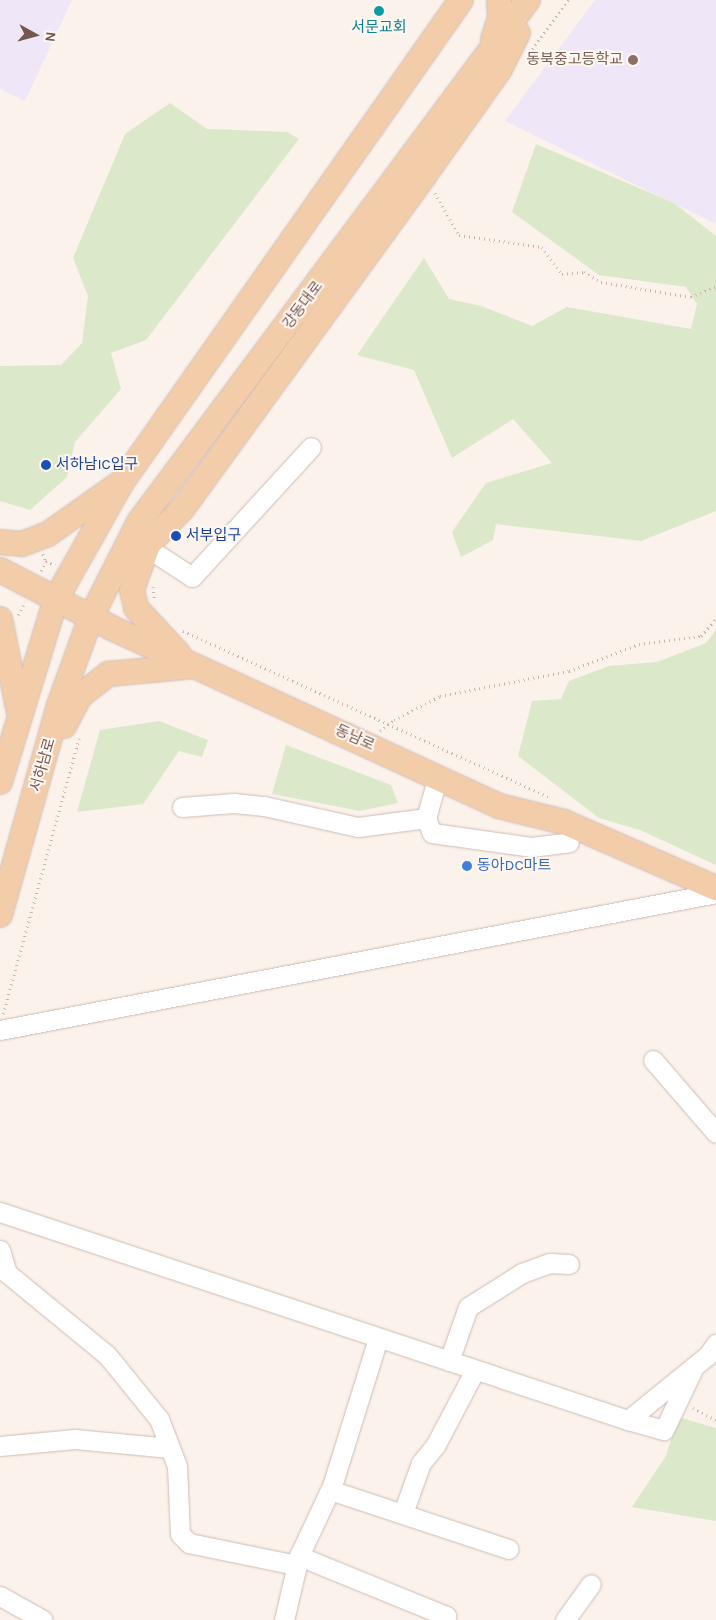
<!DOCTYPE html>
<html>
<head>
<meta charset="utf-8">
<style>
  body { margin:0 }
  #map { position:relative; width:716px; height:1620px; overflow:hidden; background:#fbf2eb; font-family:Karla,"Noto Sans KR",sans-serif }
  div>[style] { position:absolute }
  [style*='--x'] { left:calc(var(--x)*1px); top:calc(var(--y)*1px); width:calc(var(--w)*1px); rotate:calc(var(--a)*1deg) }
  .education>* { inset:0; background:#efe7f8 }
  .green>* { inset:0; background:#dbe8ca }
  .path>* { height:2.5px; margin-top:-1.25px; transform-origin:0; background:repeating-linear-gradient(90deg,#d3b1a8 0 1px,transparent 0 5px) }
  .roads { filter:drop-shadow(0 0 1px #cebbb4) drop-shadow(0 0 1px #cebbb4) }
  .minor>* { height:19px; margin:-9.5px; padding:0 9.5px; transform-origin:9.5px; border-radius:9.5px; background:#fff }
  .major>* { height:24px; margin:-12px; padding:0 12px; transform-origin:12px; border-radius:12px; background:#f3ccaa }
  .dots>* { width:14px; height:14px; translate:-50% -50%; box-sizing:border-box; border:2px solid #fef7f1; border-radius:50% }
  span { translate:-50% -50%; white-space:nowrap; text-align:center; line-height:1.15; -webkit-text-stroke:4px #fef7f1; paint-order:stroke }
  .culture-label { font-size:15px; color:#0d838f }
  .education-label { font-size:15px; color:#785e54 }
  .right { translate:-100% -50%; text-align:right }
  .street-label { font-size:15px; color:#745750 }
  .transit-label { font-size:15px; color:#164399 }
  .left { translate:0 -50%; text-align:left }
  .shop-label { font-size:15px; color:#366cbe }
  .north { position:absolute; left:10px; top:10px; width:50px; height:50px; -webkit-text-stroke:4px #fef7f1; paint-order:stroke; rotate:97deg; font-size:14px; font-weight:700; line-height:20px; text-align:center; color:#745750 }
  .north::after { content:''; display:block; margin:auto; width:18px; height:22px; background:#745750; clip-path:polygon(50% 0,100% 100%,50% 72%,0 100%) }
</style>
</head>
<body>
<div id="map">
  <div class="education">
    <div style="clip-path:polygon(0 0,72px 0,25px 101px,0 89px)"></div>
    <div style="clip-path:polygon(595px 0,716px 0,716px 224px,505px 121px)"></div>
  </div>
  <div class="green">
    <div style="clip-path:polygon(170px 103px,207px 129px,287px 132px,299px 139px,146px 340px,111px 353px,121px 389px,75px 442px,67px 477px,30px 510px,0 501px,0 366px,61px 365px,82px 343px,88px 296px,73px 258px,125px 134px)"></div>
    <div style="clip-path:polygon(536px 144px,674px 203px,716px 236px,716px 511px,641px 541px,496px 524px,493px 540px,461px 557px,452px 532px,486px 483px,552px 463px,513px 419px,452px 458px,414px 370px,357px 355px,424px 258px,449px 299px,481px 306px,532px 326px,567px 307px,691px 329px,697px 304px,686px 287px,599px 275px,512px 212px)"></div>
    <div style="clip-path:polygon(716px 630px,716px 865px,640px 830px,599px 818px,518px 756px,532px 701px,561px 699px,569px 681px,609px 666px,657px 662px,706px 643px)"></div>
    <div style="clip-path:polygon(159px 721px,208px 740px,202px 757px,179px 751px,143px 804px,77px 812px,100px 730px)"></div>
    <div style="clip-path:polygon(286px 745px,391px 785px,398px 803px,360px 811px,272px 794px)"></div>
    <div style="clip-path:polygon(678px 1417px,716px 1428px,716px 1521px,632px 1507px,666px 1456px)"></div>
  </div>
  <div class="path">
    <div style="--x:532;--y:49;--w:61;--a:-53.7"></div>
    <div style="--x:435;--y:193;--w:48;--a:60.3"></div>
    <div style="--x:459;--y:235;--w:84;--a:8.2"></div>
    <div style="--x:542;--y:247;--w:34;--a:53"></div>
    <div style="--x:562;--y:274;--w:22;--a:-5"></div>
    <div style="--x:584;--y:272;--w:20;--a:30"></div>
    <div style="--x:601;--y:282;--w:91;--a:9.5"></div>
    <div style="--x:691;--y:297;--w:27;--a:-24"></div>
    <div style="--x:43;--y:554;--w:8;--a:67"></div>
    <div style="--x:46;--y:561;--w:10;--a:24"></div>
    <div style="--x:41;--y:571;--w:11;--a:-63"></div>
    <div style="--x:153;--y:587;--w:15;--a:82"></div>
    <div style="--x:18;--y:615;--w:15;--a:-62"></div>
    <div style="--x:183;--y:631;--w:404;--a:24.4"></div>
    <div style="--x:380;--y:731;--w:18;--a:-38"></div>
    <div style="--x:394;--y:720;--w:52;--a:-27.6"></div>
    <div style="--x:440;--y:696;--w:131;--a:-11"></div>
    <div style="--x:569;--y:671;--w:75;--a:-21.1"></div>
    <div style="--x:639;--y:644;--w:63;--a:-7.4"></div>
    <div style="--x:701;--y:636;--w:23;--a:-49"></div>
    <div style="--x:3;--y:1014;--w:286;--a:-74.6"></div>
    <div style="--x:693;--y:1408;--w:26;--a:28"></div>
  </div>
  <div class="roads">
    <div class="minor">
      <div style="--x:146;--y:547;--w:55;--a:33.1"></div>
      <div style="--x:192;--y:577;--w:176;--a:-47.5"></div>
      <div style="--x:438;--y:776;--w:44;--a:105.9"></div>
      <div style="--x:426;--y:818;--w:16;--a:68"></div>
      <div style="--x:432;--y:833;--w:100;--a:8"></div>
      <div style="--x:531;--y:847;--w:38;--a:-7"></div>
      <div style="--x:182;--y:807;--w:52;--a:-4.4"></div>
      <div style="--x:234;--y:803;--w:30;--a:6"></div>
      <div style="--x:264;--y:806;--w:96;--a:12.6"></div>
      <div style="--x:358;--y:827;--w:69;--a:-7.5"></div>
      <div style="--x:0;--y:1030;--w:729;--a:-10.83"></div>
      <div style="--x:653;--y:1060;--w:96;--a:49.2"></div>
      <div style="--x:0;--y:1212;--w:662;--a:18.33"></div>
      <div style="--x:628;--y:1420;--w:103;--a:-39.1"></div>
      <div style="--x:708;--y:1355;--w:14;--a:-54"></div>
      <div style="--x:0;--y:1250;--w:24;--a:73"></div>
      <div style="--x:7;--y:1273;--w:129;--a:39.4"></div>
      <div style="--x:107;--y:1355;--w:82;--a:50.9"></div>
      <div style="--x:159;--y:1419;--w:50;--a:69"></div>
      <div style="--x:177;--y:1466;--w:68;--a:87.5"></div>
      <div style="--x:180;--y:1534;--w:13;--a:45"></div>
      <div style="--x:189;--y:1543;--w:109;--a:11.6"></div>
      <div style="--x:449;--y:1361;--w:57;--a:-70.6"></div>
      <div style="--x:468;--y:1307;--w:64;--a:-32.2"></div>
      <div style="--x:522;--y:1273;--w:30;--a:-20"></div>
      <div style="--x:550;--y:1263;--w:19;--a:3"></div>
      <div style="--x:628;--y:1420;--w:37;--a:16"></div>
      <div style="--x:664;--y:1430;--w:65;--a:-64.6"></div>
      <div style="--x:0;--y:1446;--w:75;--a:-5.3"></div>
      <div style="--x:75;--y:1439;--w:95;--a:5.4"></div>
      <div style="--x:330;--y:1490;--w:188;--a:18.3"></div>
      <div style="--x:403;--y:1513;--w:53;--a:-70.2"></div>
      <div style="--x:421;--y:1463;--w:22;--a:-51"></div>
      <div style="--x:435;--y:1446;--w:86;--a:-62.2"></div>
      <div style="--x:299;--y:1556;--w:159;--a:22.2"></div>
      <div style="--x:446;--y:1616;--w:4;--a:104"></div>
      <div style="--x:0;--y:1596;--w:49;--a:29.2"></div>
      <div style="--x:284;--y:1620;--w:66;--a:-76.8"></div>
      <div style="--x:299;--y:1556;--w:77;--a:-64.8"></div>
      <div style="--x:332;--y:1486;--w:155;--a:-72.7"></div>
      <div style="--x:565;--y:1620;--w:44;--a:-54.2"></div>
    </div>
    <div class="major">
      <div style="--x:493;--y:40;--w:24;--a:-73"></div>
      <div style="--x:500;--y:17;--w:17;--a:-93"></div>
      <div style="--x:152;--y:534;--w:59;--a:109.7"></div>
      <div style="--x:132;--y:590;--w:18;--a:77"></div>
      <div style="--x:136;--y:608;--w:62;--a:47"></div>
      <div style="--x:0;--y:542;--w:22;--a:5"></div>
      <div style="--x:22;--y:544;--w:28;--a:-21"></div>
      <div style="--x:48;--y:534;--w:87;--a:-35.2"></div>
      <div style="--x:146;--y:547;--w:54;--a:-46.5"></div>
      <div style="--x:183;--y:508;--w:410;--a:-54"></div>
      <div style="--x:424;--y:176;--w:131;--a:-54.6"></div>
      <div style="--x:500;--y:69;--w:40;--a:-63.4"></div>
      <div style="--x:0;--y:570;--w:126;--a:27.4"></div>
      <div style="--x:112;--y:628;--w:426;--a:24.7"></div>
      <div style="--x:499;--y:806;--w:67;--a:13.8"></div>
      <div style="--x:564;--y:822;--w:166;--a:23.5"></div>
      <div style="--x:0;--y:619;--w:95;--a:78.5"></div>
      <div style="--x:64;--y:726;--w:34;--a:-62"></div>
      <div style="--x:80;--y:696;--w:36;--a:-38"></div>
      <div style="--x:108;--y:674;--w:87;--a:-5.3"></div>
      <div style="--x:0;--y:782;--w:191;--a:-73"></div>
      <div style="--x:56;--y:599;--w:134;--a:-60.6"></div>
      <div style="--x:122;--y:482;--w:589;--a:-54.88"></div>
      <div style="--x:0;--y:915;--w:218;--a:-74.3"></div>
      <div style="--x:59;--y:705;--w:94;--a:-70"></div>
      <div style="--x:91;--y:617;--w:106;--a:-63.2"></div>
      <div style="--x:139;--y:522;--w:651;--a:-53.31"></div>
    </div>
  </div>
  <div class="dots">
    <div style="left:379px;top:11px;background:#0f9aa8"></div>
    <div style="left:633px;top:60px;background:#8d6e63"></div>
    <div style="left:46px;top:465px;background:#1a4fb4"></div>
    <div style="left:176px;top:536px;background:#1a4fb4"></div>
    <div style="left:467px;top:866px;background:#3f7fe0"></div>
  </div>
  <div class="culture-label">
    <span style="left:379px;top:28px">서문교회</span>
  </div>
  <div class="education-label">
    <span class="right" style="left:623px;top:60px">동북중고등학교</span>
  </div>
  <div class="street-label">
    <span style="left:303px;top:305px;rotate:-53deg">강동대로</span>
    <span style="left:355px;top:738px;rotate:24deg">동남로</span>
    <span style="left:43px;top:765px;rotate:-74deg">서하남로</span>
  </div>
  <div class="transit-label">
    <span class="left" style="left:56px;top:465px">서하남IC입구</span>
    <span class="left" style="left:186px;top:536px">서부입구</span>
  </div>
  <div class="shop-label">
    <span class="left" style="left:477px;top:866px">동아DC마트</span>
  </div>
  <div class="north">N</div>
</div>
</body>
</html>
